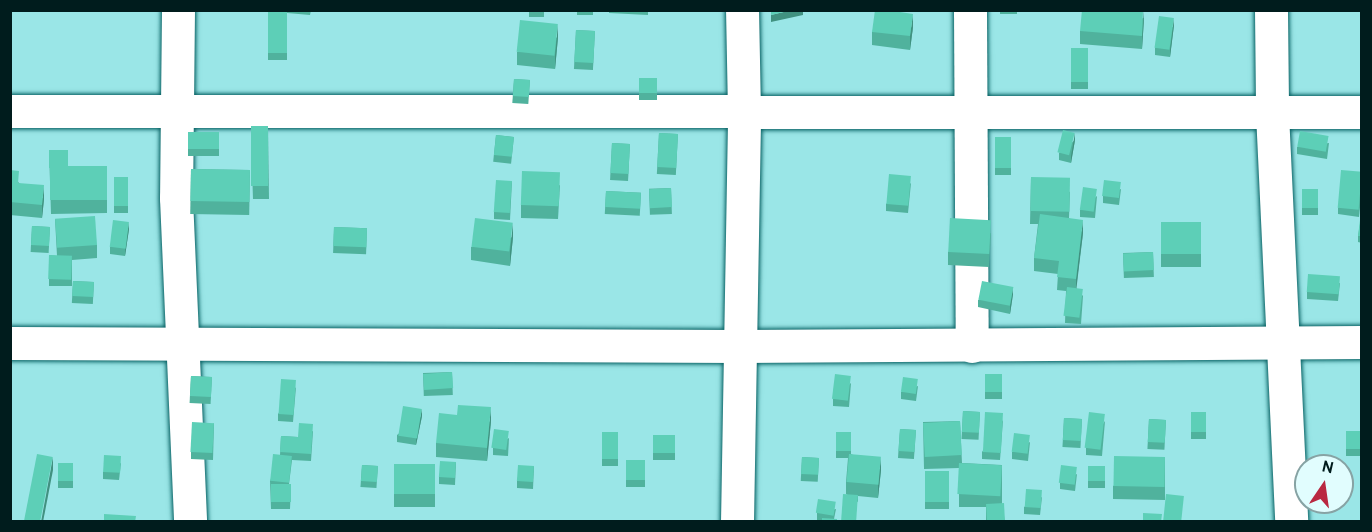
<!DOCTYPE html>
<html>
<head>
<meta charset="utf-8">
<style>
  body { margin:0 }
  #map { position:relative; width:1372px; height:532px; overflow:hidden; background:#9ae6e7; font-family:Overpass,sans-serif }
  div>[style] { position:absolute }
  [style*='--x'] { left:calc(var(--x)*1px); top:calc(var(--y)*1px); width:calc(var(--w)*1px); rotate:calc(var(--a)*1deg) }
  .roads { filter:drop-shadow(0 0 2px #086264) drop-shadow(0 0 2px #086264) }
  .minor>* { height:33px; margin:-16.5px; padding:0 16.5px; transform-origin:16.5px; border-radius:16.5px; background:#fff }
  .wall>* { inset:0; background:#50b29d; transform-origin:0 0 }
  .shaded-wall>* { inset:0; background:#419180 }
  .building>* { inset:0; background:#5dcfb7; transform-origin:0 0 }
  span { translate:-50% -50%; white-space:nowrap; text-align:center; line-height:1.15; -webkit-text-stroke:4.5px #e1fdfe; paint-order:stroke }
  .frame { position:absolute; inset:0; border:12px solid #001c1d; pointer-events:none }
  .north { position:absolute; left:1294px; top:454px; width:60px; height:60px; box-sizing:border-box; background:#e1fdfe; border:2px solid #87a3a4; border-radius:50%; rotate:13deg; font-size:16px; font-weight:700; line-height:24px; text-align:center; color:#001c1d }
  .north::after { content:''; display:block; margin:auto; width:21px; height:27px; background:#b92841; clip-path:polygon(50% 0,100% 100%,50% 72%,0 100%) }
</style>
</head>
<body>
<div id="map">
  <div class="roads">
    <div class="minor">
      <div style="--x:178;--y:10;--w:188;--a:90.6"></div>
      <div style="--x:176;--y:198;--w:324;--a:87.5"></div>
      <div style="--x:970;--y:10;--w:336;--a:89.7"></div>
      <div style="--x:1271;--y:10;--w:103;--a:89.4"></div>
      <div style="--x:1272;--y:113;--w:409;--a:87.3"></div>
      <div style="--x:10;--y:111;--w:1352;--a:0.04"></div>
      <div style="--x:10;--y:343;--w:729;--a:0.24"></div>
      <div style="--x:739;--y:346;--w:623;--a:-0.37"></div>
      <div style="--x:737;--y:522;--w:410;--a:-89"></div>
      <div style="--x:744;--y:112;--w:102;--a:-91.1"></div>
    </div>
  </div>
  <div class="wall">
    <div style="clip-path:polygon(268px 10px,311px 10px,310px 15px,287px 13px,287px 60px,268px 60px,268px 12px,280px 12px)"></div>
    <div style="left:529px;top:10px;width:15px;height:7px"></div>
    <div style="left:577px;top:10px;width:16px;height:5px"></div>
    <div style="clip-path:polygon(609px 10px,648px 10px,648px 15px,609px 13px)"></div>
    <div style="left:1000px;top:10px;width:17px;height:4px"></div>
    <div style="clip-path:polygon(1144px 18px,1142px 49px,1080px 44px,1080px 31px)"></div>
    <div style="clip-path:polygon(1174px 25px,1170px 57px,1155px 55px,1155px 48px)"></div>
    <div style="clip-path:polygon(913px 27px,910px 50px,872px 45px,872px 32px)"></div>
    <div style="left:576px;top:30px;width:19px;height:39px;rotate:3deg"></div>
    <div style="clip-path:polygon(558px 37px,555px 69px,517px 65px,517px 52px)"></div>
    <div style="left:1071px;top:48px;width:17px;height:41px"></div>
    <div style="left:639px;top:78px;width:18px;height:22px"></div>
    <div style="left:514px;top:79px;width:16px;height:24px;rotate:4deg"></div>
    <div style="clip-path:polygon(268px 126px,269px 199px,253px 199px,251px 139px)"></div>
    <div style="left:188px;top:132px;width:31px;height:24px"></div>
    <div style="left:659px;top:133px;width:19px;height:41px;rotate:3deg"></div>
    <div style="left:496px;top:135px;width:18px;height:27px;rotate:6deg"></div>
    <div style="left:995px;top:137px;width:16px;height:38px"></div>
    <div style="clip-path:polygon(1075px 140px,1071px 163px,1059px 160px,1059px 153px)"></div>
    <div style="left:612px;top:143px;width:18px;height:37px;rotate:3deg"></div>
    <div style="clip-path:polygon(1329px 143px,1327px 159px,1297px 154px,1297px 147px)"></div>
    <div style="clip-path:polygon(49px 150px,69px 167px,107px 166px,107px 213px,51px 214px)"></div>
    <div style="left:191px;top:169px;width:59px;height:45px;rotate:1deg"></div>
    <div style="clip-path:polygon(10px 170px,19px 183px,44px 199px,42px 218px,10px 215px)"></div>
    <div style="clip-path:polygon(1362px 172px,1362px 188px,1359px 217px,1338px 214px,1338px 208px)"></div>
    <div style="left:114px;top:177px;width:14px;height:36px"></div>
    <div style="clip-path:polygon(1031px 177px,1070px 192px,1069px 218px,1083px 233px,1076px 288px,1083px 296px,1081px 324px,1065px 323px,1066px 291px,1057px 290px,1058px 274px,1034px 271px,1034px 258px,1038px 224px,1030px 224px)"></div>
    <div style="clip-path:polygon(512px 181px,510px 220px,494px 219px,494px 212px)"></div>
    <div style="clip-path:polygon(911px 183px,908px 213px,886px 211px,886px 204px)"></div>
    <div style="clip-path:polygon(560px 185px,558px 219px,521px 218px,521px 205px)"></div>
    <div style="left:671px;top:188px;width:26px;height:22px;rotate:88deg"></div>
    <div style="clip-path:polygon(1121px 189px,1119px 205px,1103px 203px,1103px 196px)"></div>
    <div style="left:1302px;top:189px;width:16px;height:26px"></div>
    <div style="left:606px;top:191px;width:35px;height:23px;rotate:3deg"></div>
    <div style="clip-path:polygon(1097px 196px,1095px 218px,1080px 217px,1080px 210px)"></div>
    <div style="clip-path:polygon(1362px 212px,1362px 243px,1358px 242px,1358px 236px)"></div>
    <div style="clip-path:polygon(55px 219px,97px 245px,97px 258px,72px 260px,72px 286px,49px 286px,49px 255px,57px 256px)"></div>
    <div style="left:1161px;top:222px;width:40px;height:45px"></div>
    <div style="left:32px;top:226px;width:18px;height:26px;rotate:3deg"></div>
    <div style="left:334px;top:227px;width:33px;height:26px;rotate:2deg"></div>
    <div style="clip-path:polygon(129px 229px,125px 256px,110px 254px,110px 247px)"></div>
    <div style="clip-path:polygon(991px 233px,989px 267px,948px 265px,948px 252px)"></div>
    <div style="clip-path:polygon(513px 237px,510px 266px,471px 260px,471px 247px)"></div>
    <div style="left:1153px;top:252px;width:25px;height:30px;rotate:88deg"></div>
    <div style="left:73px;top:281px;width:21px;height:22px;rotate:3deg"></div>
    <div style="clip-path:polygon(1340px 283px,1338px 301px,1307px 299px,1307px 292px)"></div>
    <div style="clip-path:polygon(1013px 294px,1010px 314px,978px 307px,978px 300px)"></div>
    <div style="left:452px;top:372px;width:23px;height:29px;rotate:88deg"></div>
    <div style="left:985px;top:374px;width:17px;height:25px"></div>
    <div style="left:191px;top:376px;width:21px;height:27px;rotate:3deg"></div>
    <div style="clip-path:polygon(851px 383px,849px 407px,833px 406px,833px 399px)"></div>
    <div style="clip-path:polygon(918px 386px,916px 401px,901px 399px,901px 392px)"></div>
    <div style="clip-path:polygon(296px 387px,293px 422px,278px 421px,278px 414px)"></div>
    <div style="left:963px;top:411px;width:17px;height:28px;rotate:3deg"></div>
    <div style="left:1191px;top:412px;width:15px;height:27px"></div>
    <div style="clip-path:polygon(422px 416px,416px 445px,397px 442px,397px 435px)"></div>
    <div style="left:1064px;top:418px;width:18px;height:29px;rotate:3deg"></div>
    <div style="left:1149px;top:419px;width:17px;height:30px;rotate:3deg"></div>
    <div style="clip-path:polygon(1003px 420px,1000px 460px,982px 459px,982px 452px)"></div>
    <div style="clip-path:polygon(491px 421px,487px 461px,436px 457px,436px 443px)"></div>
    <div style="clip-path:polygon(960px 421px,962px 463px,1002px 465px,1002px 504px,1005px 522px,986px 522px,986px 507px,959px 507px,959px 468px,924px 469px,923px 422px)"></div>
    <div style="clip-path:polygon(1105px 421px,1102px 456px,1086px 455px,1086px 448px)"></div>
    <div style="clip-path:polygon(214px 423px,213px 460px,191px 459px,191px 452px)"></div>
    <div style="left:900px;top:429px;width:16px;height:29px;rotate:4deg"></div>
    <div style="clip-path:polygon(313px 431px,311px 461px,292px 460px,289px 484px,291px 484px,290px 509px,271px 509px,270px 481px,280px 455px,281px 436px,298px 437px)"></div>
    <div style="left:1362px;top:431px;width:25px;height:16px;rotate:90deg"></div>
    <div style="left:618px;top:432px;width:34px;height:16px;rotate:90deg"></div>
    <div style="clip-path:polygon(836px 432px,851px 432px,851px 454px,881px 470px,878px 498px,858px 496px,858px 502px,846px 494px,846px 482px,848px 458px,836px 458px)"></div>
    <div style="left:653px;top:435px;width:22px;height:25px"></div>
    <div style="clip-path:polygon(509px 438px,508px 456px,493px 455px,493px 448px)"></div>
    <div style="clip-path:polygon(1030px 442px,1028px 461px,1012px 459px,1012px 452px)"></div>
    <div style="left:802px;top:457px;width:17px;height:24px;rotate:3deg"></div>
    <div style="clip-path:polygon(1165px 457px,1165px 500px,1113px 499px,1113px 486px)"></div>
    <div style="left:626px;top:460px;width:19px;height:27px"></div>
    <div style="clip-path:polygon(456px 462px,455px 485px,439px 484px,439px 477px)"></div>
    <div style="left:58px;top:463px;width:15px;height:25px"></div>
    <div style="clip-path:polygon(121px 463px,119px 480px,103px 479px,103px 472px)"></div>
    <div style="left:394px;top:464px;width:41px;height:43px"></div>
    <div style="left:362px;top:465px;width:16px;height:22px;rotate:4deg"></div>
    <div style="clip-path:polygon(534px 466px,533px 489px,517px 488px,517px 481px)"></div>
    <div style="left:1088px;top:466px;width:17px;height:22px"></div>
    <div style="left:925px;top:471px;width:24px;height:38px"></div>
    <div style="clip-path:polygon(1077px 474px,1075px 491px,1060px 489px,1060px 483px)"></div>
    <div style="clip-path:polygon(1042px 497px,1040px 515px,1024px 514px,1024px 507px)"></div>
    <div style="clip-path:polygon(836px 509px,834px 519px,822px 521px,817px 520px,817px 513px)"></div>
  </div>
  <div class="shaded-wall">
    <div style="clip-path:polygon(792px 10px,803px 10px,803px 15px,771px 22px,771px 15px)"></div>
    <div style="clip-path:polygon(1144px 10px,1144px 18px,1142px 49px,1142px 36px)"></div>
    <div style="clip-path:polygon(913px 14px,913px 27px,910px 50px,910px 36px)"></div>
    <div style="clip-path:polygon(1174px 18px,1174px 25px,1170px 57px,1170px 50px)"></div>
    <div style="clip-path:polygon(558px 24px,558px 37px,555px 69px,555px 56px)"></div>
    <div style="clip-path:polygon(1075px 133px,1075px 140px,1071px 163px,1071px 156px)"></div>
    <div style="clip-path:polygon(44px 185px,44px 199px,42px 218px,42px 205px)"></div>
    <div style="clip-path:polygon(1083px 220px,1083px 233px,1076px 292px,1076px 279px)"></div>
    <div style="clip-path:polygon(129px 222px,129px 229px,125px 256px,125px 249px)"></div>
    <div style="clip-path:polygon(513px 223px,513px 237px,510px 266px,510px 252px)"></div>
    <div style="clip-path:polygon(1013px 287px,1013px 294px,1010px 314px,1010px 307px)"></div>
    <div style="clip-path:polygon(491px 407px,491px 421px,487px 461px,487px 448px)"></div>
    <div style="clip-path:polygon(422px 409px,422px 416px,416px 445px,416px 438px)"></div>
    <div style="clip-path:polygon(53px 457px,53px 470px,43px 522px,41px 522px)"></div>
    <div style="clip-path:polygon(881px 457px,881px 470px,878px 498px,878px 485px)"></div>
  </div>
  <div class="building">
    <div style="clip-path:polygon(771px 10px,792px 10px,771px 15px)"></div>
    <div style="clip-path:polygon(875px 10px,887px 10px,913px 14px,910px 36px,872px 32px)"></div>
    <div style="clip-path:polygon(1082px 10px,1143px 10px,1142px 36px,1080px 31px)"></div>
    <div style="left:268px;top:12px;width:19px;height:41px"></div>
    <div style="left:1159px;top:16px;width:15px;height:32px;rotate:8deg"></div>
    <div style="left:520px;top:20px;width:38px;height:32px;rotate:6deg"></div>
    <div style="left:576px;top:30px;width:19px;height:32px;rotate:3deg"></div>
    <div style="left:1071px;top:48px;width:17px;height:34px"></div>
    <div style="left:639px;top:78px;width:18px;height:15px"></div>
    <div style="left:514px;top:79px;width:16px;height:17px;rotate:4deg"></div>
    <div style="left:251px;top:126px;width:17px;height:60px"></div>
    <div style="left:1063px;top:130px;width:12px;height:23px;rotate:14deg"></div>
    <div style="left:1300px;top:131px;width:29px;height:16px;rotate:10deg"></div>
    <div style="left:188px;top:132px;width:31px;height:17px"></div>
    <div style="left:659px;top:133px;width:19px;height:34px;rotate:3deg"></div>
    <div style="left:496px;top:135px;width:18px;height:20px;rotate:6deg"></div>
    <div style="left:995px;top:137px;width:16px;height:31px"></div>
    <div style="left:612px;top:143px;width:18px;height:30px;rotate:3deg"></div>
    <div style="left:49px;top:150px;width:19px;height:18px"></div>
    <div style="left:107px;top:166px;width:34px;height:57px;rotate:90deg"></div>
    <div style="left:191px;top:169px;width:59px;height:32px;rotate:1deg"></div>
    <div style="clip-path:polygon(10px 170px,19px 171px,18px 183px,44px 185px,42px 205px,10px 202px)"></div>
    <div style="left:1341px;top:170px;width:21px;height:38px;rotate:5deg"></div>
    <div style="left:522px;top:171px;width:38px;height:34px;rotate:2deg"></div>
    <div style="left:889px;top:174px;width:22px;height:30px;rotate:5deg"></div>
    <div style="left:114px;top:177px;width:14px;height:29px"></div>
    <div style="left:1031px;top:177px;width:39px;height:34px;rotate:1deg"></div>
    <div style="left:496px;top:180px;width:16px;height:32px;rotate:4deg"></div>
    <div style="left:1104px;top:180px;width:17px;height:16px;rotate:7deg"></div>
    <div style="left:1083px;top:187px;width:14px;height:23px;rotate:8deg"></div>
    <div style="left:671px;top:188px;width:19px;height:22px;rotate:87deg"></div>
    <div style="left:1302px;top:189px;width:16px;height:19px"></div>
    <div style="left:606px;top:191px;width:35px;height:16px;rotate:3deg"></div>
    <div style="clip-path:polygon(1361px 212px,1362px 212px,1362px 236px,1358px 236px)"></div>
    <div style="clip-path:polygon(1040px 214px,1083px 220px,1076px 279px,1057px 277px,1059px 261px,1034px 258px)"></div>
    <div style="left:95px;top:216px;width:29px;height:40px;rotate:86deg"></div>
    <div style="left:475px;top:218px;width:38px;height:29px;rotate:7deg"></div>
    <div style="left:950px;top:218px;width:41px;height:34px;rotate:3deg"></div>
    <div style="left:113px;top:220px;width:16px;height:27px;rotate:7deg"></div>
    <div style="left:1161px;top:222px;width:40px;height:32px"></div>
    <div style="left:32px;top:226px;width:18px;height:19px;rotate:3deg"></div>
    <div style="left:334px;top:227px;width:33px;height:19px;rotate:2deg"></div>
    <div style="left:1153px;top:252px;width:18px;height:30px;rotate:87deg"></div>
    <div style="left:49px;top:255px;width:23px;height:24px;rotate:2deg"></div>
    <div style="left:1308px;top:274px;width:32px;height:18px;rotate:4deg"></div>
    <div style="left:73px;top:281px;width:21px;height:15px;rotate:3deg"></div>
    <div style="left:982px;top:281px;width:32px;height:19px;rotate:11deg"></div>
    <div style="left:1067px;top:287px;width:16px;height:29px;rotate:7deg"></div>
    <div style="left:452px;top:372px;width:16px;height:29px;rotate:86deg"></div>
    <div style="left:835px;top:374px;width:16px;height:25px;rotate:7deg"></div>
    <div style="left:985px;top:374px;width:17px;height:18px"></div>
    <div style="left:191px;top:376px;width:21px;height:20px;rotate:3deg"></div>
    <div style="left:903px;top:377px;width:15px;height:15px;rotate:8deg"></div>
    <div style="left:281px;top:379px;width:15px;height:35px;rotate:4deg"></div>
    <div style="clip-path:polygon(458px 405px,491px 407px,487px 448px,436px 443px,439px 413px,457px 415px)"></div>
    <div style="left:403px;top:406px;width:19px;height:30px;rotate:9deg"></div>
    <div style="left:963px;top:411px;width:17px;height:21px;rotate:3deg"></div>
    <div style="left:985px;top:412px;width:18px;height:40px;rotate:3deg"></div>
    <div style="left:1089px;top:412px;width:16px;height:36px;rotate:7deg"></div>
    <div style="left:1191px;top:412px;width:15px;height:20px"></div>
    <div style="left:1064px;top:418px;width:18px;height:22px;rotate:3deg"></div>
    <div style="left:1149px;top:419px;width:17px;height:23px;rotate:3deg"></div>
    <div style="left:960px;top:421px;width:34px;height:37px;rotate:87deg"></div>
    <div style="left:192px;top:422px;width:22px;height:30px;rotate:3deg"></div>
    <div style="clip-path:polygon(299px 423px,313px 424px,311px 454px,280px 452px,281px 436px,298px 437px)"></div>
    <div style="left:494px;top:429px;width:15px;height:19px;rotate:8deg"></div>
    <div style="left:900px;top:429px;width:16px;height:22px;rotate:4deg"></div>
    <div style="left:1362px;top:431px;width:18px;height:16px;rotate:90deg"></div>
    <div style="left:618px;top:432px;width:27px;height:16px;rotate:90deg"></div>
    <div style="left:836px;top:432px;width:15px;height:19px"></div>
    <div style="left:1014px;top:433px;width:16px;height:19px;rotate:7deg"></div>
    <div style="left:653px;top:435px;width:22px;height:18px"></div>
    <div style="left:37px;top:454px;width:16px;height:69px;rotate:11deg"></div>
    <div style="left:273px;top:454px;width:19px;height:27px;rotate:6deg"></div>
    <div style="left:849px;top:454px;width:32px;height:28px;rotate:5deg"></div>
    <div style="left:104px;top:455px;width:17px;height:17px;rotate:3deg"></div>
    <div style="left:1114px;top:456px;width:51px;height:30px;rotate:1deg"></div>
    <div style="left:802px;top:457px;width:17px;height:17px;rotate:3deg"></div>
    <div style="left:626px;top:460px;width:19px;height:20px"></div>
    <div style="left:440px;top:461px;width:16px;height:16px;rotate:4deg"></div>
    <div style="left:58px;top:463px;width:15px;height:18px"></div>
    <div style="left:959px;top:463px;width:43px;height:31px;rotate:3deg"></div>
    <div style="left:394px;top:464px;width:41px;height:30px"></div>
    <div style="left:362px;top:465px;width:16px;height:16px;rotate:4deg"></div>
    <div style="left:518px;top:465px;width:16px;height:16px;rotate:4deg"></div>
    <div style="left:1061px;top:465px;width:16px;height:18px;rotate:7deg"></div>
    <div style="left:1088px;top:466px;width:17px;height:15px"></div>
    <div style="left:925px;top:471px;width:24px;height:31px"></div>
    <div style="left:271px;top:484px;width:20px;height:18px"></div>
    <div style="left:1026px;top:489px;width:16px;height:18px;rotate:4deg"></div>
    <div style="left:843px;top:494px;width:15px;height:28px;rotate:4deg"></div>
    <div style="left:1166px;top:494px;width:18px;height:28px;rotate:6deg"></div>
    <div style="left:818px;top:499px;width:18px;height:14px;rotate:9deg"></div>
    <div style="left:1004px;top:503px;width:19px;height:18px;rotate:87deg"></div>
    <div style="clip-path:polygon(1143px 513px,1162px 514px,1161px 522px,1143px 522px)"></div>
    <div style="clip-path:polygon(104px 514px,136px 516px,135px 522px,104px 522px)"></div>
    <div style="clip-path:polygon(822px 518px,837px 519px,837px 522px,822px 522px)"></div>
  </div>
  <div class="frame"></div>
  <div class="north">N</div>
</div>
</body>
</html>
